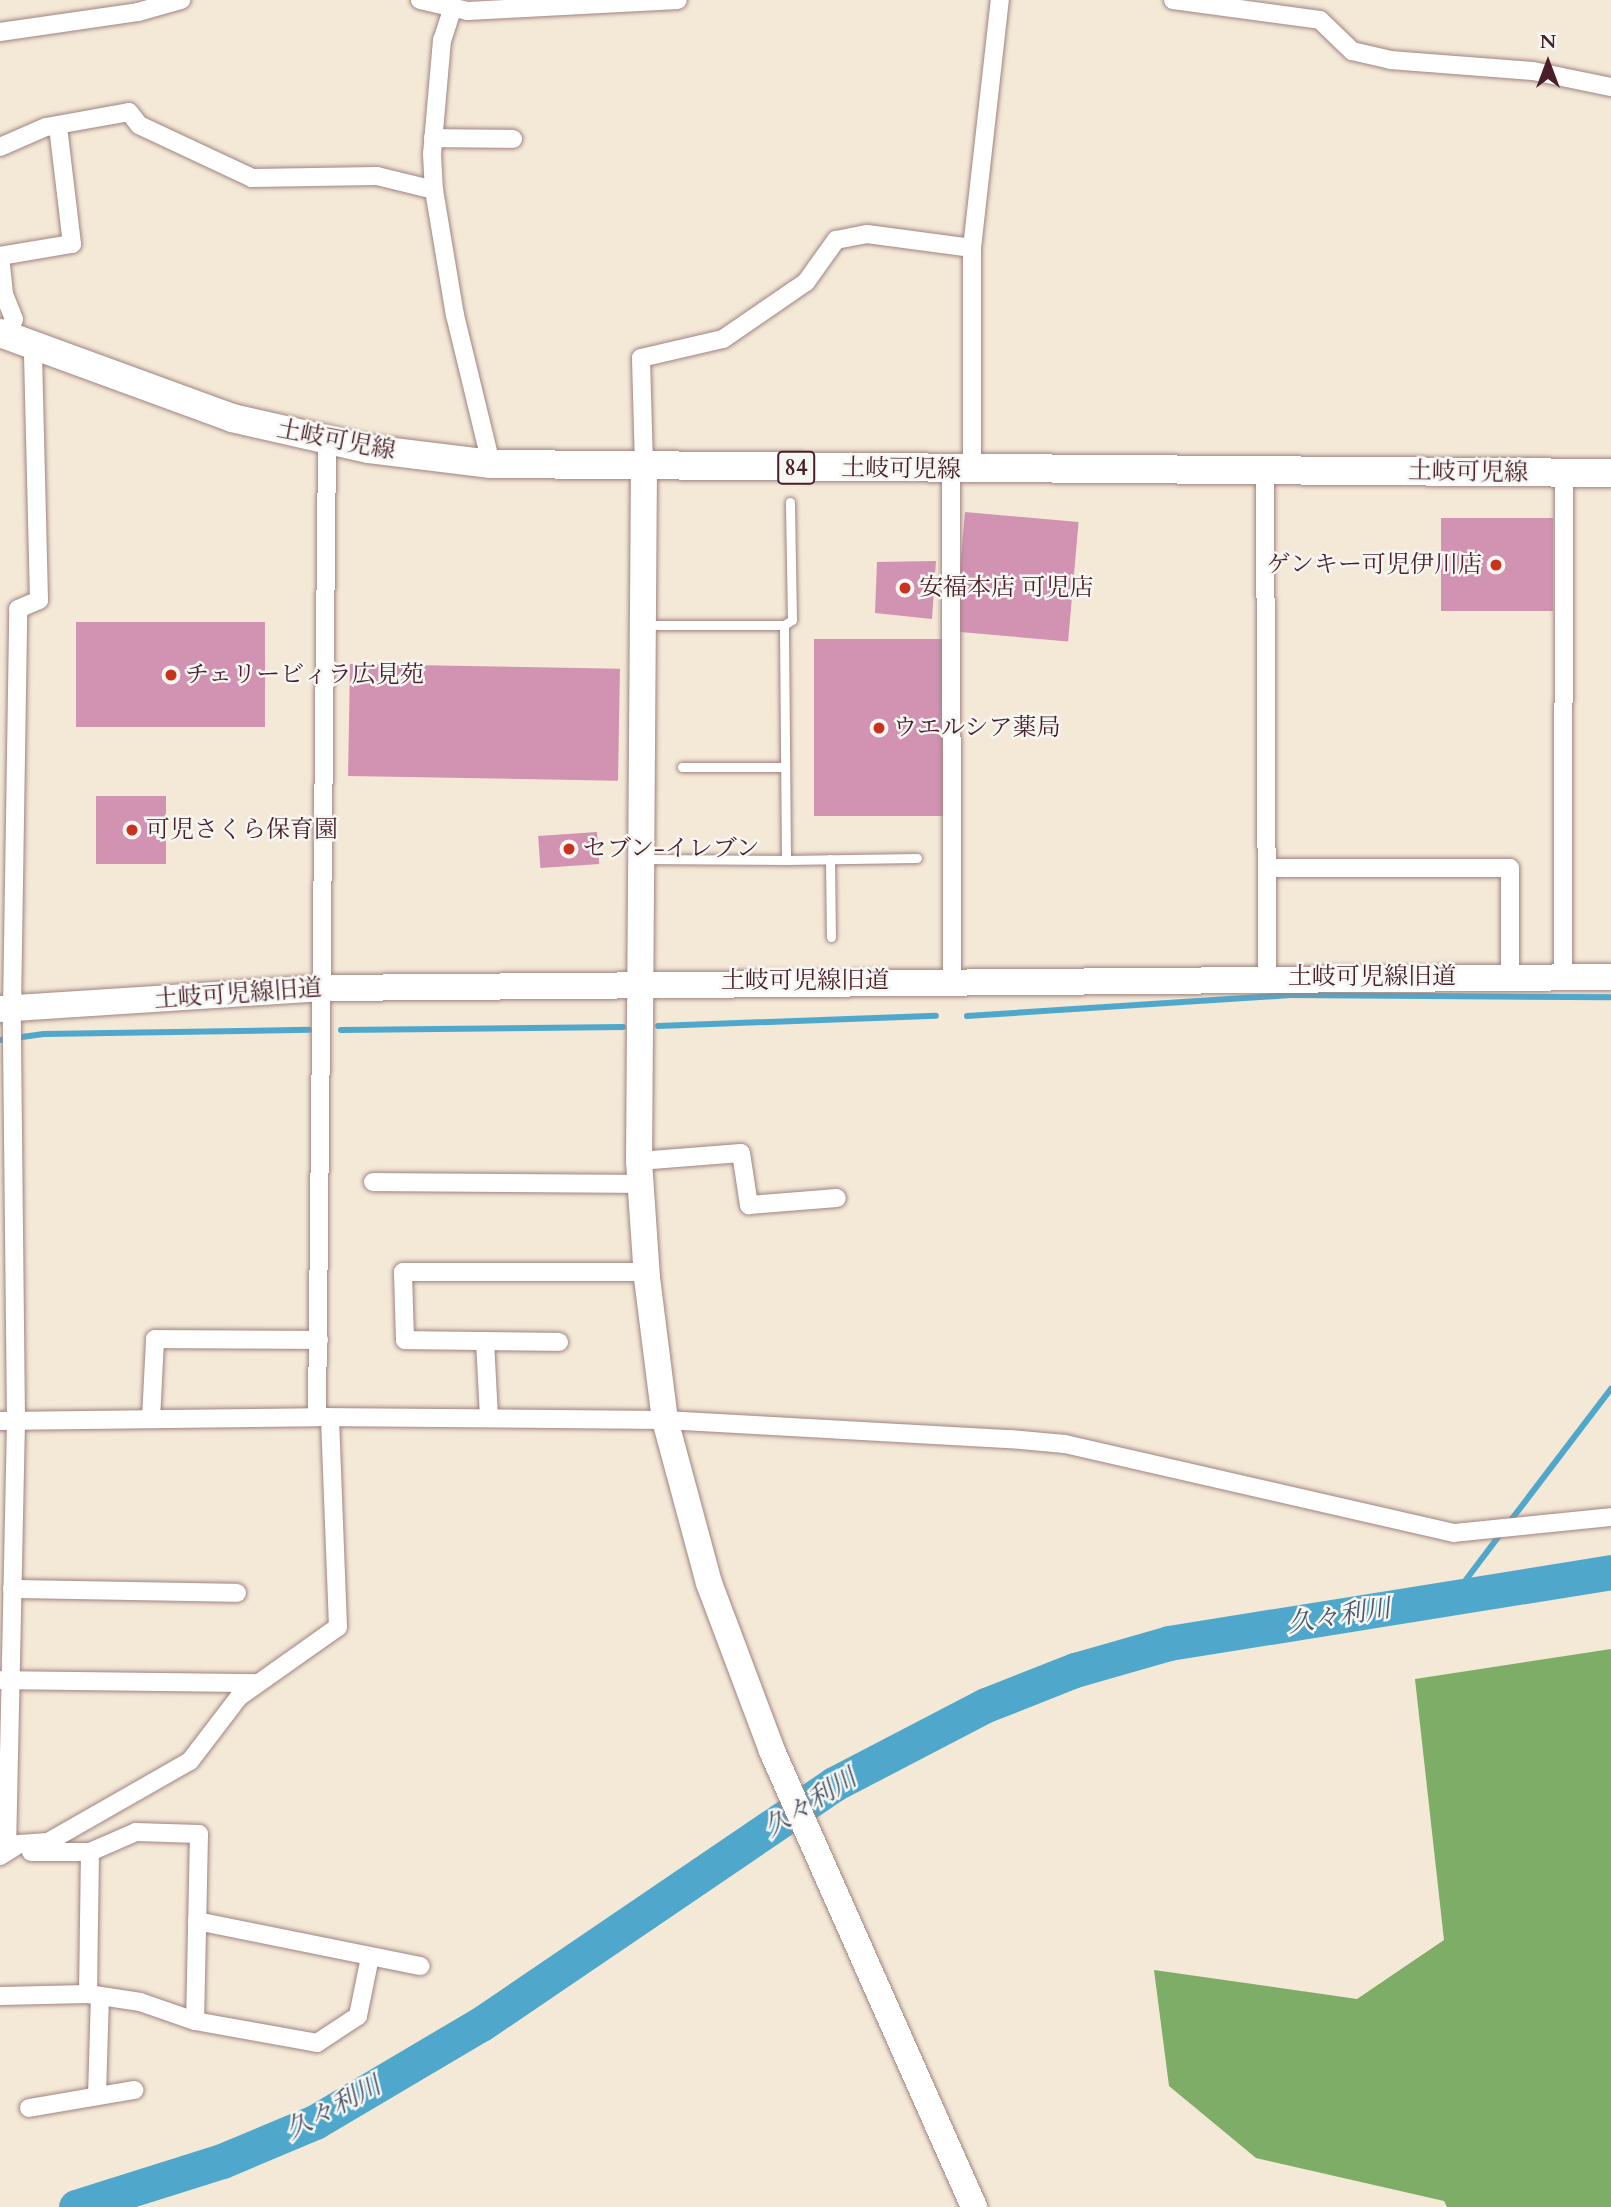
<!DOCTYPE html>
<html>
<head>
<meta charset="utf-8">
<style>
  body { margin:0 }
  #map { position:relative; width:1611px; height:2207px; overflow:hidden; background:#f4e8d6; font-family:Cardo,"Noto Serif JP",serif }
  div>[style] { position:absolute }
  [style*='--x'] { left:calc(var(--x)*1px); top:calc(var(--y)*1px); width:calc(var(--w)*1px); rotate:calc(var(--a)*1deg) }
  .forest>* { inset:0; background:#7ead67 }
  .stream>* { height:6px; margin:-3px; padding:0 3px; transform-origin:3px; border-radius:3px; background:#4fa8cc }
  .river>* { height:35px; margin:-17.5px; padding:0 17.5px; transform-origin:17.5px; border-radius:17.5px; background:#4fa8cc }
  .building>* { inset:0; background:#d292b2; transform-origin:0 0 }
  .roads { filter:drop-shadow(0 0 2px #9f8480) drop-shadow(0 0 2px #9f8480) }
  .lane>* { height:9px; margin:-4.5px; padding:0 4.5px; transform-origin:4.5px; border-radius:4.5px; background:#fff }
  .street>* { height:18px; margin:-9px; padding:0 9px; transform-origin:9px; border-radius:9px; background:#fff }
  .secondary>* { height:26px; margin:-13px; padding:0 13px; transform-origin:13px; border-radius:13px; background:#fff }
  .primary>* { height:28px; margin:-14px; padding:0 14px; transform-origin:14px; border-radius:14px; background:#fff }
  .dots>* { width:19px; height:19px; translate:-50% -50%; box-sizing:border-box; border:4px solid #f6f6f2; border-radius:50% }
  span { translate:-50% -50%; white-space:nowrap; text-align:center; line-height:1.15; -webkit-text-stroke:5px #f6f6f2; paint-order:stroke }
  .shield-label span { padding:2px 5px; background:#f6f6f2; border:2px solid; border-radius:5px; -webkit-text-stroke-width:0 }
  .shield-label { font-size:23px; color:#4a1f2b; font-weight:700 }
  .street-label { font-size:24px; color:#4a1f2b }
  .poi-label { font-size:24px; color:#4a1f2b }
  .right { translate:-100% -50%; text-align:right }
  .left { translate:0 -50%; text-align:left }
  .water-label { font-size:26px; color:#4c566b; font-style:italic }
  .north { position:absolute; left:1513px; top:28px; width:70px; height:70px; -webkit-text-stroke:5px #f6f6f2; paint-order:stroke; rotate:0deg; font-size:19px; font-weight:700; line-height:28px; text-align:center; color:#4a1f2b }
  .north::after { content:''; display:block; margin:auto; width:24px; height:32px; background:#4a1f2b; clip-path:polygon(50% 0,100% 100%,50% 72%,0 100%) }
</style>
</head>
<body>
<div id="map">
  <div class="forest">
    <div style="clip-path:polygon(1611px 1649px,1611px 2207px,1447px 2207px,1444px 2201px,1256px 2158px,1169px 2086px,1154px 1970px,1357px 1999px,1444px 1940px,1415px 1679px)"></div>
  </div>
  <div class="stream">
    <div style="--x:967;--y:1016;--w:324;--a:-3.7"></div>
    <div style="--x:1290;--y:995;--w:321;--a:0.4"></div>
    <div style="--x:658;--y:1026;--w:278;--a:-2.1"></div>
    <div style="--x:341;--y:1030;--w:282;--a:-0.6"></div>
    <div style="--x:0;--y:1040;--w:44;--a:-7.8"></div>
    <div style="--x:44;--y:1034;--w:265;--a:-0.9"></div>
    <div style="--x:1508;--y:1524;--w:170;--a:-52.7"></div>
    <div style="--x:1453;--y:1597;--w:81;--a:-53"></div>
  </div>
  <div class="river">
    <div style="--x:76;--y:2207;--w:153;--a:-17.5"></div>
    <div style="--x:222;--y:2161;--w:101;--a:-22.8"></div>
    <div style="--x:315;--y:2122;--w:193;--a:-30.6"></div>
    <div style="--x:481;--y:2024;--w:427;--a:-34.2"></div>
    <div style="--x:834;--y:1784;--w:171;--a:-27.5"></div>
    <div style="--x:986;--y:1705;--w:96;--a:-21.5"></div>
    <div style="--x:1075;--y:1670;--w:98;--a:-16"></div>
    <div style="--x:1169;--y:1643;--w:448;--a:-9.1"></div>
  </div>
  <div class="building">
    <div style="left:965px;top:512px;width:114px;height:120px;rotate:5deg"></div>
    <div style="left:1553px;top:518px;width:93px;height:112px;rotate:90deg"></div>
    <div style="clip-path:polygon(936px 561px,932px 619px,875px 613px,877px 562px)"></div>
    <div style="left:76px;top:622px;width:189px;height:105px"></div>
    <div style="left:814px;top:639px;width:129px;height:177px"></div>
    <div style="left:350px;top:664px;width:270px;height:112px;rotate:1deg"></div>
    <div style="left:96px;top:796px;width:70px;height:68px"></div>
    <div style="left:597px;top:832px;width:32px;height:59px;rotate:86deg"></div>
  </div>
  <div class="roads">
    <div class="lane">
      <div style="--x:647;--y:625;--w:137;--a:0"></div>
      <div style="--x:784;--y:625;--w:9;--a:-32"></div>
      <div style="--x:792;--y:620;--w:118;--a:-91"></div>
      <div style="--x:682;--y:767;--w:103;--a:0"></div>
      <div style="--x:645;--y:859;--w:141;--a:0.4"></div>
      <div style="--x:786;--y:860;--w:235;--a:-90.5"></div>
      <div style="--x:830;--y:859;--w:78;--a:89.3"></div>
      <div style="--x:786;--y:860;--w:131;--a:-0.9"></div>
    </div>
    <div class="street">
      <div style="--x:420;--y:0;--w:49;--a:12.9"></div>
      <div style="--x:468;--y:11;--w:210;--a:-3"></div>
      <div style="--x:1173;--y:0;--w:148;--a:7.7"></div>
      <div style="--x:1320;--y:20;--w:45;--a:44.1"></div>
      <div style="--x:1352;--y:51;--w:39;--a:13"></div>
      <div style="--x:1390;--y:60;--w:143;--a:4.4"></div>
      <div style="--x:1533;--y:71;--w:80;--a:11.6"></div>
      <div style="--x:452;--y:10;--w:32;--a:108"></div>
      <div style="--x:442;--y:40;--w:114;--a:95"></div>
      <div style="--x:432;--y:154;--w:36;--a:87"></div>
      <div style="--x:434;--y:190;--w:127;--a:80.5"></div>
      <div style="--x:455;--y:315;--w:153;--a:76.4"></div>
      <div style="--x:0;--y:32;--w:139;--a:-8.2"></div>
      <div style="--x:138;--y:12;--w:45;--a:-15.6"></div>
      <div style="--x:433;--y:138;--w:80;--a:0.7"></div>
      <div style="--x:0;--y:147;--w:50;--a:-23.5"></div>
      <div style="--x:46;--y:127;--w:84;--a:-10.2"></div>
      <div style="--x:129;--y:112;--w:16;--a:52"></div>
      <div style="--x:139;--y:125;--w:125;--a:25.1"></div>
      <div style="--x:252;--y:178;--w:125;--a:-0.9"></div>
      <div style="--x:377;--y:176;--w:59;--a:13.8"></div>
      <div style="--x:8;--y:336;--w:18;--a:-71"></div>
      <div style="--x:14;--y:319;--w:27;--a:-112"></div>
      <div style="--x:4;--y:294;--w:38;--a:-96"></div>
      <div style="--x:0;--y:256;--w:73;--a:-9.5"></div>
      <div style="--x:72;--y:244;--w:119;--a:-96.8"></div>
      <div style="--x:644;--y:466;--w:108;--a:-91.6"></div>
      <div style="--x:641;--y:358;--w:84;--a:-13"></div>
      <div style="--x:723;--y:339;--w:101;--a:-34.5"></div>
      <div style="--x:806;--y:282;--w:52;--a:-54.5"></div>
      <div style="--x:836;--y:240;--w:32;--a:-11"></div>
      <div style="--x:867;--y:234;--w:106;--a:7.6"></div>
      <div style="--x:951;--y:469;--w:511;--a:89.89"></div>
      <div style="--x:972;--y:469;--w:221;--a:-90"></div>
      <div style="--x:972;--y:248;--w:250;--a:-83.6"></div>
      <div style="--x:1265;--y:470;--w:507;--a:89.77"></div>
      <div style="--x:1267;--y:868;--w:243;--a:0"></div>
      <div style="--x:1510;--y:868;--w:109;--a:90"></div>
      <div style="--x:1563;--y:977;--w:504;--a:-89.89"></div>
      <div style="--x:639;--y:1161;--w:102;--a:-4.5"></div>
      <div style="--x:741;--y:1153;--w:53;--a:81.3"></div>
      <div style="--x:749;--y:1205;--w:88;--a:-4.5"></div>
      <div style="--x:373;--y:1182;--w:268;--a:0.4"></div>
      <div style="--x:485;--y:1341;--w:77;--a:87"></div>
      <div style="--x:559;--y:1342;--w:154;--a:-179.3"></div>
      <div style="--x:405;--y:1340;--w:68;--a:-91.7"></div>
      <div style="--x:403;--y:1272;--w:243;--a:0"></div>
      <div style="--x:317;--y:1417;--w:976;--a:-89.41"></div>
      <div style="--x:151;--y:1419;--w:80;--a:-87.1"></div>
      <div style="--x:155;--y:1339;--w:164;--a:0.3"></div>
      <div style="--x:0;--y:1421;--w:317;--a:-0.7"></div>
      <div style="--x:317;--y:1417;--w:348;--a:0.5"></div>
      <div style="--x:665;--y:1420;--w:346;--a:3.2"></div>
      <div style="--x:1010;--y:1439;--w:55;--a:5.2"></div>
      <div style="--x:1065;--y:1444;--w:399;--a:12.9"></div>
      <div style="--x:1454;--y:1533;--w:158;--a:-5.8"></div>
      <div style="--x:12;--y:1589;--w:225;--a:1"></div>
      <div style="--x:0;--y:1680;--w:255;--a:0.7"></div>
      <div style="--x:7;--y:1851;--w:430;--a:-88.8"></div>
      <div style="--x:16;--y:1421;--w:412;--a:-90.6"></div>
      <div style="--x:12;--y:1009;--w:400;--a:-89.1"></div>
      <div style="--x:18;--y:609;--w:23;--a:-23"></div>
      <div style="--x:39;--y:600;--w:254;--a:-91.4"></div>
      <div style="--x:31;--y:1852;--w:59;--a:0"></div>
      <div style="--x:90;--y:1852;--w:50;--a:-23.5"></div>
      <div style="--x:136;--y:1832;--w:63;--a:1.8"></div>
      <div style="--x:199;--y:1834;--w:187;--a:91.2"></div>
      <div style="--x:0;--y:1856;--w:22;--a:-32"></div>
      <div style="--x:19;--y:1844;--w:29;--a:-4"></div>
      <div style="--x:48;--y:1842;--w:163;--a:-29.7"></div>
      <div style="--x:190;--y:1761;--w:81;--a:-52.6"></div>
      <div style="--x:239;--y:1697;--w:121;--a:-35.3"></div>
      <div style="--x:338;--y:1627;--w:210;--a:-92.2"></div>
      <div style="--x:197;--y:1921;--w:228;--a:11.4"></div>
      <div style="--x:88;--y:1994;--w:142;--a:-89.2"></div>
      <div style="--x:0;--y:1996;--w:88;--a:-1.3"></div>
      <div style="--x:88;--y:1994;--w:53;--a:8.7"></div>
      <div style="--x:140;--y:2002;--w:58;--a:19.1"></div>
      <div style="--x:195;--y:2021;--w:124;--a:10.2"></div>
      <div style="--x:317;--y:2043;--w:49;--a:-33.4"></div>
      <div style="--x:358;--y:2016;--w:60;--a:-78.5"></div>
      <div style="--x:97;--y:2096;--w:99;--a:-88.3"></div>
      <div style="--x:29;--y:2108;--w:107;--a:-9.7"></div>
    </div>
    <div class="secondary">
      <div style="--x:644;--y:466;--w:695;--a:90.41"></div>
      <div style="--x:639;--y:1161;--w:117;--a:86.1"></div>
      <div style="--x:647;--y:1278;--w:143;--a:82.8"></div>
      <div style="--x:665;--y:1420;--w:169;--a:74.9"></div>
      <div style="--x:709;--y:1583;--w:179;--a:69.4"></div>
      <div style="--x:772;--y:1751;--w:499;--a:66.1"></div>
      <div style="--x:0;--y:1009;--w:326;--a:-3.7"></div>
      <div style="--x:325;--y:988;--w:1286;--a:-0.49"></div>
    </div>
    <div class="primary">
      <div style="--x:0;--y:333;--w:247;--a:20.1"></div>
      <div style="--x:232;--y:418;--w:140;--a:12.8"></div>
      <div style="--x:369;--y:449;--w:123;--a:7"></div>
      <div style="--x:491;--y:464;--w:1120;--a:0.46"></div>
    </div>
  </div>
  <div class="dots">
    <div style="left:1496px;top:565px;background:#c8321e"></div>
    <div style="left:905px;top:588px;background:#c8321e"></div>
    <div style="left:171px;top:675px;background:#c8321e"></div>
    <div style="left:879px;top:728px;background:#c8321e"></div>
    <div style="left:132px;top:830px;background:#c8321e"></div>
    <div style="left:569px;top:849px;background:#c8321e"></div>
  </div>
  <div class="shield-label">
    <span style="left:796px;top:468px">84</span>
  </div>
  <div class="street-label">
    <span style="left:336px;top:440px;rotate:11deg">土岐可児線</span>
    <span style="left:901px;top:469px;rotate:1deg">土岐可児線</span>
    <span style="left:1468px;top:472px;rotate:1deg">土岐可児線</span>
    <span style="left:1372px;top:977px">土岐可児線旧道</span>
    <span style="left:805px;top:981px">土岐可児線旧道</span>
    <span style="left:238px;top:994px;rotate:-4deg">土岐可児線旧道</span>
  </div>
  <div class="poi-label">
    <span class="right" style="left:1482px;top:565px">ゲンキー可児伊川店</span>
    <span class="left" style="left:919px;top:588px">安福本店 可児店</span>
    <span class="left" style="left:185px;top:675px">チェリービィラ広見苑</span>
    <span class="left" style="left:893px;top:728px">ウエルシア薬局</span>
    <span class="left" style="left:146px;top:830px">可児さくら保育園</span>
    <span class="left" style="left:583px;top:849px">セブン-イレブン</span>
  </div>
  <div class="water-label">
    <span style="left:1339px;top:1616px;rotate:-9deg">久々利川</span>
    <span style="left:810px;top:1803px;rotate:-32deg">久々利川</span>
    <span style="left:333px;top:2108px;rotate:-28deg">久々利川</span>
  </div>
  <div class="north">N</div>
</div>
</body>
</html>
